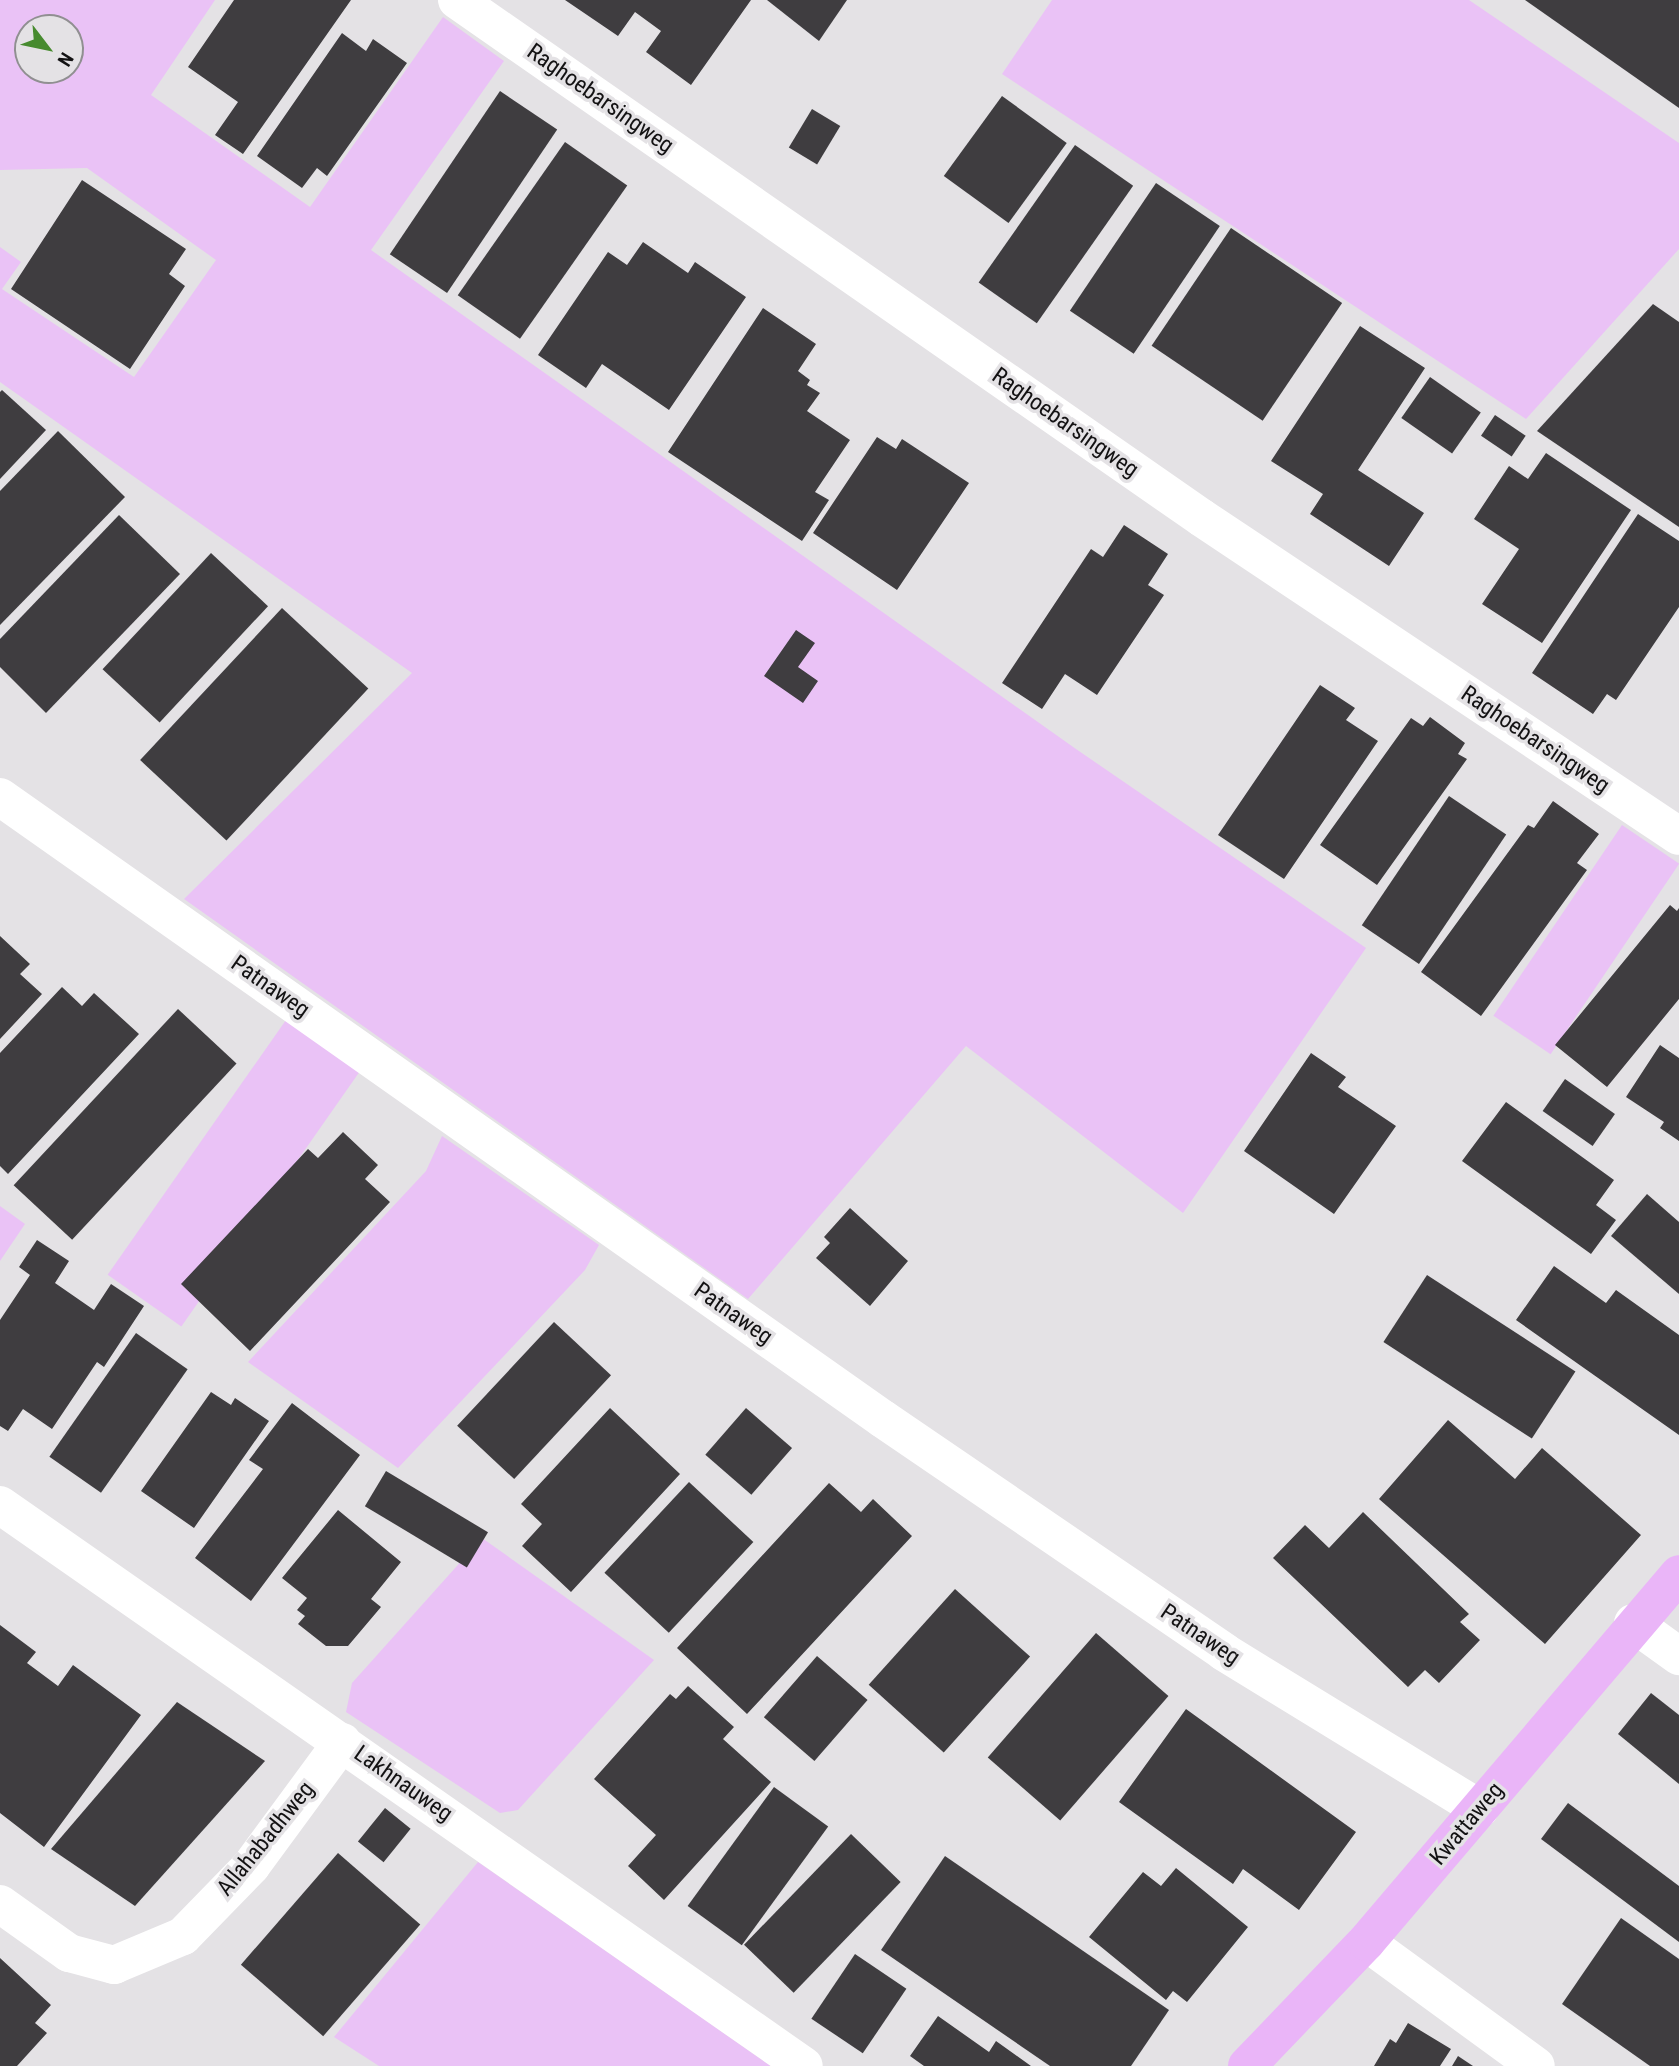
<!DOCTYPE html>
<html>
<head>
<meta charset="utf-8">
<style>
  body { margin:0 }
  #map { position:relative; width:1679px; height:2066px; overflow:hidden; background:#e4e2e5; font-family:"Roboto Condensed",sans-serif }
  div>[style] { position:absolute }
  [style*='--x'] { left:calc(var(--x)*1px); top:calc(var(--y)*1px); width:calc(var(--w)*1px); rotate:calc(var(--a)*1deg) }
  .green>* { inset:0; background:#eac2f6; transform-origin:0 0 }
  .building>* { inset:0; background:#3f3d40; transform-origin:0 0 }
  .street>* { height:38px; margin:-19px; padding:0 19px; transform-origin:19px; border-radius:19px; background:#fff }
  .primary>* { height:38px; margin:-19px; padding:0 19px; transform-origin:19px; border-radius:19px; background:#eab5f8 }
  span { translate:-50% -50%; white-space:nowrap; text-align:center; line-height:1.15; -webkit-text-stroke:7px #e4e2e5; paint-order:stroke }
  .street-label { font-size:23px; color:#131213 }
  .north { position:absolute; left:14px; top:14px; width:70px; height:70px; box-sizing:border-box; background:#e4e2e5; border:2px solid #908f91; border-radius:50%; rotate:122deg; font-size:19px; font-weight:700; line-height:28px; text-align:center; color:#131213 }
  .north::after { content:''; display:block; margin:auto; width:24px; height:32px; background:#478b2f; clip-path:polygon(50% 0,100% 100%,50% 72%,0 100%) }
</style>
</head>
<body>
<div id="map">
  <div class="green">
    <div style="clip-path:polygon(evenodd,0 0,215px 0,151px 95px,310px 207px,443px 17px,504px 61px,371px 250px,1076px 749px,1366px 948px,1183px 1213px,966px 1046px,748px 1299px,184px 899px,412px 673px,0 382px,0 247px,21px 262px,2px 289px,134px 377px,216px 260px,87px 168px,0 170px,0 0,28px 28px,70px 28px,70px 70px,28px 70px,28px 28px)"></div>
    <div style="clip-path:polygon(1052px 0,1469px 0,1679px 143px,1679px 249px,1526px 419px,1002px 74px)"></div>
    <div style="left:1622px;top:825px;width:69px;height:230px;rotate:34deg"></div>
    <div style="left:286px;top:1020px;width:90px;height:311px;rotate:35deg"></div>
    <div style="clip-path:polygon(442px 1136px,599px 1245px,585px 1270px,398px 1468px,248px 1362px,426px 1171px)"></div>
    <div style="clip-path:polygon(0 1206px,25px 1224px,0 1261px)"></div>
    <div style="clip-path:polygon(482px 1538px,654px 1660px,518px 1810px,500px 1813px,346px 1712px,352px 1683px)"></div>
    <div style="clip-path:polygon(478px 1862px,771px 2066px,379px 2066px,334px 2037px)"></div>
  </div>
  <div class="building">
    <div style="clip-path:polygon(234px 0,351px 0,243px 154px,215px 135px,238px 102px,188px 67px)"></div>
    <div style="clip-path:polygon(565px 0,751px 0,691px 85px,646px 52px,661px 31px,635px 12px,618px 36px)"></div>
    <div style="clip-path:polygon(767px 0,847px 0,819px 41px)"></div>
    <div style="clip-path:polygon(1525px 0,1679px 0,1679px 108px)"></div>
    <div style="clip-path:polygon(342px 33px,366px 51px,373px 39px,407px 63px,327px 176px,317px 168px,302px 188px,257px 156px)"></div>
    <div style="left:500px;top:91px;width:69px;height:197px;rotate:34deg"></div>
    <div style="left:1002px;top:96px;width:80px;height:99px;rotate:36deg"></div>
    <div style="left:812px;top:109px;width:33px;height:45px;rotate:31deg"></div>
    <div style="left:565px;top:142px;width:76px;height:187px;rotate:35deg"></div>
    <div style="left:1075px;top:145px;width:71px;height:168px;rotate:35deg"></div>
    <div style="clip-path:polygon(82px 180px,186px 249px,169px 274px,185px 286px,130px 369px,11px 289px)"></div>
    <div style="left:1156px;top:183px;width:77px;height:154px;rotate:34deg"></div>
    <div style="left:1231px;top:228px;width:134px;height:142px;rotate:34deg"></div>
    <div style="clip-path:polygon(643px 242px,688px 273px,695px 262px,746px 297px,669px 410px,602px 364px,586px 388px,538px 355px,608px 252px,627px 265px)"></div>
    <div style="clip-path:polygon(1653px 304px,1679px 322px,1679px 527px,1537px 431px)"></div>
    <div style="clip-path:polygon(763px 308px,816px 344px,798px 371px,810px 380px,807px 385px,820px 393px,807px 411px,850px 440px,815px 492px,829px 500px,802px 541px,668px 452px)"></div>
    <div style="clip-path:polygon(1360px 326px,1425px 368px,1358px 470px,1424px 513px,1389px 566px,1310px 514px,1323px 494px,1271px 461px)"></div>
    <div style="left:1430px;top:377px;width:62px;height:50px;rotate:35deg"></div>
    <div style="clip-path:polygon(2px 390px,46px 430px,0 479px,0 392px)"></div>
    <div style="left:1495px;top:415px;width:37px;height:25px;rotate:34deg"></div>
    <div style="clip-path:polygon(58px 431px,125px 497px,0 625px,0 491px)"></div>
    <div style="clip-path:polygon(877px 437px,896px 449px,902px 439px,969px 483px,897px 590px,813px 533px)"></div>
    <div style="clip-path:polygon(1546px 453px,1631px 510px,1542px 643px,1482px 604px,1519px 549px,1474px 519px,1509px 466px,1528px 479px)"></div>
    <div style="clip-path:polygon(1638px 514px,1679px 541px,1679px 607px,1616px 700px,1607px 694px,1593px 714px,1532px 673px)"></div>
    <div style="clip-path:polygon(119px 515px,180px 574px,46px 713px,0 667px,0 639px)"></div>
    <div style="clip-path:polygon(1124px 525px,1168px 554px,1148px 585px,1164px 595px,1097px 695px,1065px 674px,1042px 709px,1002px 683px,1091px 549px,1103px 557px)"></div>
    <div style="left:211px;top:553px;width:78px;height:159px;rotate:43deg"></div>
    <div style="left:282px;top:608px;width:118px;height:208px;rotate:43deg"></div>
    <div style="clip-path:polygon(796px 630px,815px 643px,798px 667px,818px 681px,803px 703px,764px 676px)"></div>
    <div style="clip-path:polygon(1320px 685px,1355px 708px,1346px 720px,1378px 741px,1284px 879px,1218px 835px)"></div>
    <div style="clip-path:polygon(1430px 717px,1465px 743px,1458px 754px,1467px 759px,1377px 885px,1320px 845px,1411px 718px,1423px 726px)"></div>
    <div style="left:1449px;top:796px;width:69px;height:156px;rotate:34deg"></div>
    <div style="clip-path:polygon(1553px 801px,1599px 834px,1577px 863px,1587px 870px,1481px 1016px,1421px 972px,1528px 825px,1534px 828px)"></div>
    <div style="clip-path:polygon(1670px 905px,1677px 911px,1679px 908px,1679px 999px,1607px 1087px,1555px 1045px)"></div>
    <div style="clip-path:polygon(0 936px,30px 964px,20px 974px,42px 994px,0 1039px)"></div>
    <div style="clip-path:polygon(62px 987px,82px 1006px,94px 993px,139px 1034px,8px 1174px,0 1166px,0 1053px)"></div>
    <div style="left:178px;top:1009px;width:80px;height:241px;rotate:43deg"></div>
    <div style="clip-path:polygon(1660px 1045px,1679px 1058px,1679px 1141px,1660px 1128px,1664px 1122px,1626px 1097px)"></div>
    <div style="clip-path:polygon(1311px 1053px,1346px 1077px,1338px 1087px,1396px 1126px,1334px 1214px,1244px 1151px)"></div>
    <div style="left:1565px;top:1079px;width:61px;height:39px;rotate:35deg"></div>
    <div style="clip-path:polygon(1506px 1102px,1614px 1180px,1596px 1205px,1616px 1220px,1591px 1254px,1462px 1161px)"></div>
    <div style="clip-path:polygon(343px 1132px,378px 1165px,365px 1179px,390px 1202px,250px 1351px,181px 1284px,308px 1149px,318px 1158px)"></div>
    <div style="clip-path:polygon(1647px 1194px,1679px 1222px,1679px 1294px,1611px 1236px)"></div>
    <div style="clip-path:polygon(850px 1208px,908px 1261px,870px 1306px,816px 1258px,830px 1243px,824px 1237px)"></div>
    <div style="clip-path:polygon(37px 1240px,69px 1261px,55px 1283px,94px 1310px,111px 1284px,144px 1306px,104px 1367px,97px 1362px,52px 1429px,23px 1409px,8px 1431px,0 1426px,0 1320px,30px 1275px,19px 1267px)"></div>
    <div style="clip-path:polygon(1554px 1266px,1606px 1303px,1616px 1290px,1679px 1335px,1679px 1435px,1516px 1320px)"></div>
    <div style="left:1427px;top:1275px;width:177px;height:80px;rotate:33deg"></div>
    <div style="left:554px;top:1322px;width:78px;height:142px;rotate:43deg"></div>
    <div style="left:136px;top:1333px;width:63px;height:151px;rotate:35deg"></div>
    <div style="clip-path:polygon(211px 1392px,231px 1405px,235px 1398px,269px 1421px,194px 1528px,141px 1491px)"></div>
    <div style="clip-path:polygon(292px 1403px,360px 1455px,251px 1601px,195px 1558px,263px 1469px,249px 1460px)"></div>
    <div style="clip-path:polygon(610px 1408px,680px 1474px,571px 1592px,522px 1546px,542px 1524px,521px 1504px)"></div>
    <div style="left:746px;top:1408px;width:61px;height:62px;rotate:41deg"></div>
    <div style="clip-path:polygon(1448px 1420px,1515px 1479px,1542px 1448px,1641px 1535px,1545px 1644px,1379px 1499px)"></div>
    <div style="left:386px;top:1471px;width:119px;height:41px;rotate:31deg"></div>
    <div style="left:689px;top:1482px;width:88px;height:124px;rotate:43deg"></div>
    <div style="clip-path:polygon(829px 1483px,861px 1512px,873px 1499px,912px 1536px,747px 1714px,677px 1648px)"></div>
    <div style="clip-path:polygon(338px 1510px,401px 1562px,371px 1599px,381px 1607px,348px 1646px,326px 1646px,298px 1624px,305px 1616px,297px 1610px,307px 1598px,282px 1578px)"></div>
    <div style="clip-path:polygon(1363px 1512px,1469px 1614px,1460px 1622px,1480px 1640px,1439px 1683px,1425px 1670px,1408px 1687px,1273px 1558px,1305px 1525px,1329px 1548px)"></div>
    <div style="left:955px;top:1589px;width:101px;height:129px;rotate:42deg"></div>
    <div style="clip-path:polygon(0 1625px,36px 1652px,27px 1663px,58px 1686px,73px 1665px,141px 1715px,44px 1847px,0 1813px)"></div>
    <div style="left:1096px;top:1633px;width:96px;height:165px;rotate:41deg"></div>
    <div style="left:817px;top:1656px;width:67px;height:81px;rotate:41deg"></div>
    <div style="clip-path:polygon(688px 1686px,734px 1727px,723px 1739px,771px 1782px,664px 1900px,628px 1866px,656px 1835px,594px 1779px,670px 1694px,676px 1699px)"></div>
    <div style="clip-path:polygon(1651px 1693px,1679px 1715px,1679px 1784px,1618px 1734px)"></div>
    <div style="clip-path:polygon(177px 1702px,265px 1761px,135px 1906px,51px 1849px)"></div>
    <div style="clip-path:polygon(1186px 1709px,1356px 1832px,1299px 1910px,1243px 1869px,1233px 1884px,1119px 1802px)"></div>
    <div style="left:774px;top:1787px;width:67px;height:147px;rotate:36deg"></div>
    <div style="clip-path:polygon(1568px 1803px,1679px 1886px,1679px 1942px,1541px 1839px)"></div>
    <div style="left:385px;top:1808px;width:33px;height:43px;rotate:39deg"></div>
    <div style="left:851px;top:1834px;width:69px;height:154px;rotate:44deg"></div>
    <div style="left:338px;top:1853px;width:109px;height:148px;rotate:41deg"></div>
    <div style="clip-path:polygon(945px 1856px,1169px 2010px,1131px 2066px,1050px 2066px,881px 1950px)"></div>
    <div style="clip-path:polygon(1176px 1868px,1248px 1927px,1187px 2002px,1173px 1991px,1166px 2000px,1089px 1937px,1143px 1872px,1161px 1886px)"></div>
    <div style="clip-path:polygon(1621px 1918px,1679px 1959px,1679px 2066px,1650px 2066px,1562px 2004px)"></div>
    <div style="left:855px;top:1954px;width:62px;height:78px;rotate:34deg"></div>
    <div style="clip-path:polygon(0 1958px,51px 2005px,35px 2023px,47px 2033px,17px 2066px,0 2066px)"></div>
    <div style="clip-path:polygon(938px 2016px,989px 2052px,996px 2041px,1031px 2066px,924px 2066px,910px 2056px)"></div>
    <div style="clip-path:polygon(1408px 2023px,1451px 2049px,1440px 2066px,1374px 2066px,1390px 2039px,1396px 2043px)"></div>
    <div style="clip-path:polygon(1458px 2056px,1473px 2066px,1452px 2066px)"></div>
  </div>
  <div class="street">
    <div style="--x:457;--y:0;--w:907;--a:34.81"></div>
    <div style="--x:1202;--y:518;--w:573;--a:33.69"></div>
    <div style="--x:0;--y:797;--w:1080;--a:35.16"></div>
    <div style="--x:883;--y:1419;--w:413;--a:34.3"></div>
    <div style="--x:1224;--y:1652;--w:300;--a:31.5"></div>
    <div style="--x:0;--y:1505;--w:980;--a:34.91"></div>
    <div style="--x:1633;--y:1623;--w:57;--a:35.7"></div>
    <div style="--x:0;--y:1904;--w:85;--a:35.4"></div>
    <div style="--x:69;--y:1953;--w:47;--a:14.9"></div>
    <div style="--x:114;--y:1965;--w:75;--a:-22.8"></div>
    <div style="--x:183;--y:1936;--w:98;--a:-45.8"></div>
    <div style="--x:251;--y:1866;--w:154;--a:-53.7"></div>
    <div style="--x:1366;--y:1942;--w:210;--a:36.1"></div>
  </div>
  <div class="primary">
    <div style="--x:1247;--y:2066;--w:172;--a:-46.2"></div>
    <div style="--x:1366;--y:1942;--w:483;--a:-49.6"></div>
  </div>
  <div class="street-label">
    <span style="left:600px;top:99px;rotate:35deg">Raghoebarsingweg</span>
    <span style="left:1065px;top:423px;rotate:35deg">Raghoebarsingweg</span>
    <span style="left:1535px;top:740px;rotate:34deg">Raghoebarsingweg</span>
    <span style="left:270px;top:987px;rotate:35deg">Patnaweg</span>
    <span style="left:733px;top:1314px;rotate:35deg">Patnaweg</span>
    <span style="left:1200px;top:1635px;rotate:34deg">Patnaweg</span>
    <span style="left:403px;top:1784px;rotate:35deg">Lakhnauweg</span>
    <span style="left:1467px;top:1824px;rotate:-50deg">Kwattaweg</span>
    <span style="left:266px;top:1839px;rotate:-51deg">Allahabadhweg</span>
  </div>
  <div class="north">N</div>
</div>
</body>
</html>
